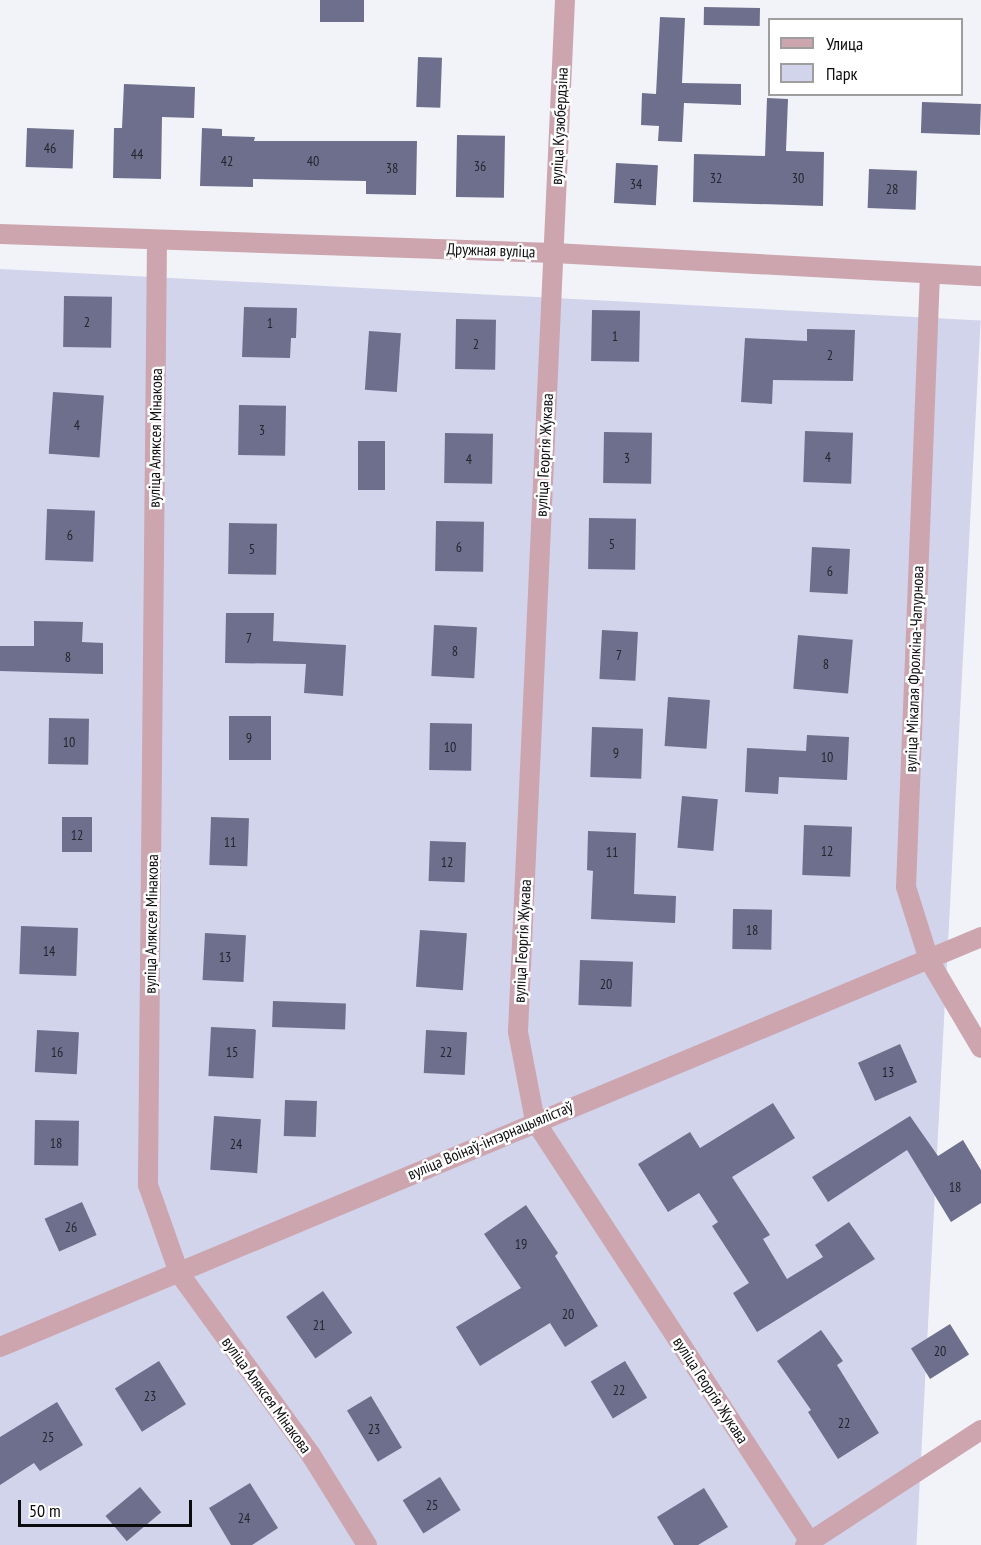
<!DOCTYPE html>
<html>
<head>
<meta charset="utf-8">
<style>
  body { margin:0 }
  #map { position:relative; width:981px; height:1545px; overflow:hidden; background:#f2f3f8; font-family:"PT Sans Narrow",sans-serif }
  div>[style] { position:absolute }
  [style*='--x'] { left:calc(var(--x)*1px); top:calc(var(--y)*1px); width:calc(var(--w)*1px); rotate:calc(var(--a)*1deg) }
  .green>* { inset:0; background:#d2d4eb; transform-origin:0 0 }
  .building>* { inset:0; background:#6e6f8d; transform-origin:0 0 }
  .street>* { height:20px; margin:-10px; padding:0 10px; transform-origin:10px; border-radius:10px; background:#cca5af }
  span { translate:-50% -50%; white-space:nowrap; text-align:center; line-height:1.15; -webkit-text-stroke:5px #fff; paint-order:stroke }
  .number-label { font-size:14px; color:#24252e }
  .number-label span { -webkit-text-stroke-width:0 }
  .street-label { font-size:16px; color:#0c0c0e }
  .legend { position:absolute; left:768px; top:18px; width:195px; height:78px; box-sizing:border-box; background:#fff; border:2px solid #9e9e9f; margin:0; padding:8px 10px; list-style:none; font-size:18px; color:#0c0c0e }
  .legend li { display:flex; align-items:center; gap:12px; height:30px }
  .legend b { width:30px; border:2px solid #9e9e9f }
  .scale { position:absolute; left:18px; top:1500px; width:174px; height:27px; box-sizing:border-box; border:3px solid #0c0c0e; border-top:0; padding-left:8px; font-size:18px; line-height:21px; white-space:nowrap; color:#0c0c0e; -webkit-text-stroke:4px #fff; paint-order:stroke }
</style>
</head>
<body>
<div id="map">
  <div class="green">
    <div style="left:0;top:269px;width:982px;height:1276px;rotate:3deg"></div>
  </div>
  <div class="building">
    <div style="left:320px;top:0;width:44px;height:22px"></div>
    <div style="left:704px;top:7px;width:56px;height:18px;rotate:1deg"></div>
    <div style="clip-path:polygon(660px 17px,685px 18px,682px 83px,741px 84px,741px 105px,684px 103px,682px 142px,658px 141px,659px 126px,641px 125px,642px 93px,656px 94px)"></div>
    <div style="left:418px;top:57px;width:24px;height:50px;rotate:2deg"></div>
    <div style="clip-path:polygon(124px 84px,195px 87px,194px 118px,162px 117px,161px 179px,113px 178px,114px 128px,122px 128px)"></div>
    <div style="clip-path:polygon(767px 98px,788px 99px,786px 151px,824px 152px,823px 206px,693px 202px,694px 154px,765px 156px)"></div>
    <div style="left:922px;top:102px;width:59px;height:31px;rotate:2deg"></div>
    <div style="left:27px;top:128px;width:47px;height:39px;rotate:2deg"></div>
    <div style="clip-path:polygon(202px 128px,222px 129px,222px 136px,255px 137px,254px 141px,417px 141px,416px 195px,366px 194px,366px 181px,253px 179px,253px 187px,200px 186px)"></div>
    <div style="left:457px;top:135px;width:48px;height:62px;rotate:1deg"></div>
    <div style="left:616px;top:163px;width:42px;height:40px;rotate:3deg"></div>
    <div style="left:869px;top:169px;width:48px;height:39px;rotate:2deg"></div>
    <div style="left:64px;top:296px;width:48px;height:51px;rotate:1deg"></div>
    <div style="clip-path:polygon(244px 307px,297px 308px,296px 338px,291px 338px,290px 358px,242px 357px)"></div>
    <div style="left:592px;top:310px;width:48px;height:51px;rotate:1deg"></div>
    <div style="left:456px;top:319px;width:40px;height:50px;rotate:1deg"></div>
    <div style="clip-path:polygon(807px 329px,855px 330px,853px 381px,773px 380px,772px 404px,741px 402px,745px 338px,807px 341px)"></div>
    <div style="left:369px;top:331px;width:32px;height:59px;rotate:4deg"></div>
    <div style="left:53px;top:392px;width:51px;height:62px;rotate:4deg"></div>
    <div style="left:239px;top:405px;width:47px;height:50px;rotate:1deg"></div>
    <div style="left:805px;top:431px;width:48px;height:51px;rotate:2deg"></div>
    <div style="left:604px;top:432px;width:48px;height:51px;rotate:1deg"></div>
    <div style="left:445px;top:433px;width:48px;height:50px;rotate:1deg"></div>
    <div style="left:358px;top:441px;width:27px;height:49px"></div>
    <div style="left:47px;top:509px;width:48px;height:51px;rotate:2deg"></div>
    <div style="left:589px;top:518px;width:47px;height:51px;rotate:1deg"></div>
    <div style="left:436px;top:521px;width:48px;height:50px;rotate:1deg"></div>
    <div style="left:229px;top:523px;width:48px;height:51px;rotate:1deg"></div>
    <div style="left:812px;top:547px;width:38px;height:45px;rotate:3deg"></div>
    <div style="clip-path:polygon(226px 613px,274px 613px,273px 641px,346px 645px,343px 696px,304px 693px,306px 664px,225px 663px)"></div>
    <div style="clip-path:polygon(34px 621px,83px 622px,82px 642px,103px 643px,103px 674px,0 671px,0 646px,34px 646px)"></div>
    <div style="left:434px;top:625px;width:43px;height:51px;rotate:3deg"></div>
    <div style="left:602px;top:630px;width:36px;height:49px;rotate:3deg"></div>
    <div style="left:798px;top:635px;width:55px;height:54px;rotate:5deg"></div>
    <div style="left:668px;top:697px;width:42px;height:49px;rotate:4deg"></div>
    <div style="left:229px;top:716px;width:42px;height:44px"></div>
    <div style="left:49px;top:718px;width:40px;height:46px;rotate:1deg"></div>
    <div style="left:430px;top:723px;width:42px;height:47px;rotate:1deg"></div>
    <div style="left:592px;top:727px;width:51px;height:50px;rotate:2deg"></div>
    <div style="clip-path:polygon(807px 735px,849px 737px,847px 780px,779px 777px,778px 794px,745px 792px,747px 748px,806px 751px)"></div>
    <div style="left:682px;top:796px;width:36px;height:52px;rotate:5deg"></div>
    <div style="left:62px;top:817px;width:30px;height:35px"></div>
    <div style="left:211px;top:817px;width:38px;height:48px;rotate:2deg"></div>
    <div style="left:804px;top:825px;width:48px;height:50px;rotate:2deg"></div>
    <div style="clip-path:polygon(588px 831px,636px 833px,634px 894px,676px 896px,675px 923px,591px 919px,593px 871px,587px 870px)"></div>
    <div style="left:430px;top:841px;width:36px;height:40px;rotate:2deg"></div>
    <div style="left:733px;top:909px;width:39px;height:40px;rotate:1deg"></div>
    <div style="left:21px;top:926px;width:57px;height:48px;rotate:2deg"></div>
    <div style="left:420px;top:930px;width:47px;height:57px;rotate:4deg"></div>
    <div style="left:205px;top:933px;width:41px;height:47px;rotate:3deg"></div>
    <div style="left:580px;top:960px;width:53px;height:45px;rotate:2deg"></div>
    <div style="left:273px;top:1001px;width:73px;height:26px;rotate:2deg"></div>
    <div style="left:211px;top:1027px;width:45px;height:49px;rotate:3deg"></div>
    <div style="left:37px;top:1030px;width:42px;height:42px;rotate:3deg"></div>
    <div style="left:426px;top:1030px;width:41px;height:43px;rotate:3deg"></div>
    <div style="left:900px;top:1044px;width:42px;height:46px;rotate:66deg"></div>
    <div style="left:285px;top:1100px;width:32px;height:36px;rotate:2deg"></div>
    <div style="clip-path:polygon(773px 1103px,795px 1138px,732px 1177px,770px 1235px,763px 1239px,787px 1279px,823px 1257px,815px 1245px,849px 1222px,875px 1259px,757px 1332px,733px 1293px,749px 1283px,712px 1226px,718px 1222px,699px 1193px,668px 1212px,638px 1164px,690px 1132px,700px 1148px)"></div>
    <div style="left:214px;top:1116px;width:47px;height:54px;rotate:4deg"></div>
    <div style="clip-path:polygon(910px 1116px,938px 1156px,963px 1140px,981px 1170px,981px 1203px,951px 1222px,907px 1150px,828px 1202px,812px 1177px)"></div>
    <div style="left:35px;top:1120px;width:44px;height:45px;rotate:1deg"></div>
    <div style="left:82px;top:1202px;width:36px;height:41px;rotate:66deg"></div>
    <div style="clip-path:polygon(526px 1205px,558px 1253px,555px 1256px,598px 1326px,565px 1347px,550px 1323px,480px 1366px,456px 1327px,521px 1288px,484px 1234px)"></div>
    <div style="left:323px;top:1291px;width:51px;height:45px;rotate:55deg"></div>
    <div style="left:950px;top:1324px;width:36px;height:46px;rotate:58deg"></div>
    <div style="clip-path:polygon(821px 1330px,843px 1361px,837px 1365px,879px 1433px,838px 1459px,808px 1412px,811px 1410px,777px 1361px)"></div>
    <div style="left:159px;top:1361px;width:51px;height:52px;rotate:58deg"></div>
    <div style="left:625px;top:1361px;width:43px;height:40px;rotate:59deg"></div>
    <div style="left:371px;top:1396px;width:60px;height:28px;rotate:59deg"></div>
    <div style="clip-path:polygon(57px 1402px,83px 1445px,40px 1471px,34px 1463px,0 1485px,0 1437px)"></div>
    <div style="left:440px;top:1477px;width:39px;height:44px;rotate:58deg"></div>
    <div style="clip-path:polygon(250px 1483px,278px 1528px,252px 1545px,231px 1545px,209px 1508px)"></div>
    <div style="left:140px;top:1487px;width:33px;height:45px;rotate:50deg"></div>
    <div style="clip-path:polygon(704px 1488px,728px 1527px,698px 1545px,674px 1545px,657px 1517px)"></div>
  </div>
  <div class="street">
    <div style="--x:565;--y:0;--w:1033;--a:92.61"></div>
    <div style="--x:518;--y:1032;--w:91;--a:79.2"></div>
    <div style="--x:535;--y:1121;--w:506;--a:56.84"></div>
    <div style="--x:0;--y:234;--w:554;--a:1.96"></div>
    <div style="--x:554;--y:253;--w:428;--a:3.1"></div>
    <div style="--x:157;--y:240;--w:945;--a:90.55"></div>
    <div style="--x:148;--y:1185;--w:93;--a:70.6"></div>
    <div style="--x:179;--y:1273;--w:225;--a:54"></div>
    <div style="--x:311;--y:1455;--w:106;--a:58.1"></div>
    <div style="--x:930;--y:274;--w:613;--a:92.24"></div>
    <div style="--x:906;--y:887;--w:77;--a:72.5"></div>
    <div style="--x:929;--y:960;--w:102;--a:59.4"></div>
    <div style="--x:0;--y:1347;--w:1063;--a:-22.68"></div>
    <div style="--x:805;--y:1545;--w:210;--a:-33.2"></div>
  </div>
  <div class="number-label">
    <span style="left:50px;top:148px">46</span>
    <span style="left:137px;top:154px">44</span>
    <span style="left:227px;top:161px">42</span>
    <span style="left:313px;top:161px">40</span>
    <span style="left:480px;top:166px">36</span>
    <span style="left:392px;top:168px">38</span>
    <span style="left:716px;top:178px">32</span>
    <span style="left:798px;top:178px">30</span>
    <span style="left:636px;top:184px">34</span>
    <span style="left:892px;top:189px">28</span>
    <span style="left:87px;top:322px">2</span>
    <span style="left:270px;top:323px">1</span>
    <span style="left:615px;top:336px">1</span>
    <span style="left:476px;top:344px">2</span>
    <span style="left:830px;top:355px">2</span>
    <span style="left:77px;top:425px">4</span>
    <span style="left:262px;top:430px">3</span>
    <span style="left:828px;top:457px">4</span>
    <span style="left:627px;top:458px">3</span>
    <span style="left:469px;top:459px">4</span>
    <span style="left:70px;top:535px">6</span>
    <span style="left:612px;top:544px">5</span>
    <span style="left:459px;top:547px">6</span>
    <span style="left:252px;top:549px">5</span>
    <span style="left:830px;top:571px">6</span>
    <span style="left:249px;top:638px">7</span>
    <span style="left:455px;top:651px">8</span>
    <span style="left:619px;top:655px">7</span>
    <span style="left:68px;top:657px">8</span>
    <span style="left:826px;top:664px">8</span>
    <span style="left:249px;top:738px">9</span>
    <span style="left:69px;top:742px">10</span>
    <span style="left:450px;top:747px">10</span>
    <span style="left:616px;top:753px">9</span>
    <span style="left:827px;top:757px">10</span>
    <span style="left:77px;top:835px">12</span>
    <span style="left:230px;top:842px">11</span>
    <span style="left:827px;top:851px">12</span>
    <span style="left:612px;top:852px">11</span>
    <span style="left:447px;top:862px">12</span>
    <span style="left:752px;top:930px">18</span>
    <span style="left:49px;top:951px">14</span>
    <span style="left:225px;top:957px">13</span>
    <span style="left:606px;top:984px">20</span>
    <span style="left:57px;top:1052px">16</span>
    <span style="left:232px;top:1052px">15</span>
    <span style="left:446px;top:1052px">22</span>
    <span style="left:888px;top:1072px">13</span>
    <span style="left:56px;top:1143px">18</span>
    <span style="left:236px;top:1144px">24</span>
    <span style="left:955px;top:1187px">18</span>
    <span style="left:71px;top:1227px">26</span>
    <span style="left:521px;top:1244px">19</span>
    <span style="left:568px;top:1314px">20</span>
    <span style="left:319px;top:1325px">21</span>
    <span style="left:940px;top:1351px">20</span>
    <span style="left:619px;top:1390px">22</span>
    <span style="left:150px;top:1396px">23</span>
    <span style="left:844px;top:1423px">22</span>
    <span style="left:374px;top:1429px">23</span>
    <span style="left:48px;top:1437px">25</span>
    <span style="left:432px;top:1505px">25</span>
    <span style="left:244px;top:1518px">24</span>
  </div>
  <div class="street-label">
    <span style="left:559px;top:126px;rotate:-87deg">вуліца Кузюбердзіна</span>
    <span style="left:491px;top:250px;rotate:2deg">Дружная вуліца</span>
    <span style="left:155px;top:438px;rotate:-89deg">вуліца Аляксея Мінакова</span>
    <span style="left:544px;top:455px;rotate:-87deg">вуліца Георгія Жукава</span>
    <span style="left:914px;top:669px;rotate:-88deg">вуліца Мікалая Фролкіна-Чапурнова</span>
    <span style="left:151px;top:924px;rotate:-89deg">вуліца Аляксея Мінакова</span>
    <span style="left:522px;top:941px;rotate:-87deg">вуліца Георгія Жукава</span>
    <span style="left:490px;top:1140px;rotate:-23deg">вуліца Воінаў-інтэрнацыялістаў</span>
    <span style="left:711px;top:1390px;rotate:57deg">вуліца Георгія Жукава</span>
    <span style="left:267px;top:1395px;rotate:54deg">вуліца Аляксея Мінакова</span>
  </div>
  <ul class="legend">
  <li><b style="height:8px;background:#cca5af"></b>Улица</li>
  <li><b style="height:16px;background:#d2d4eb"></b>Парк</li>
  </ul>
  <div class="scale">50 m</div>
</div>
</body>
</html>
